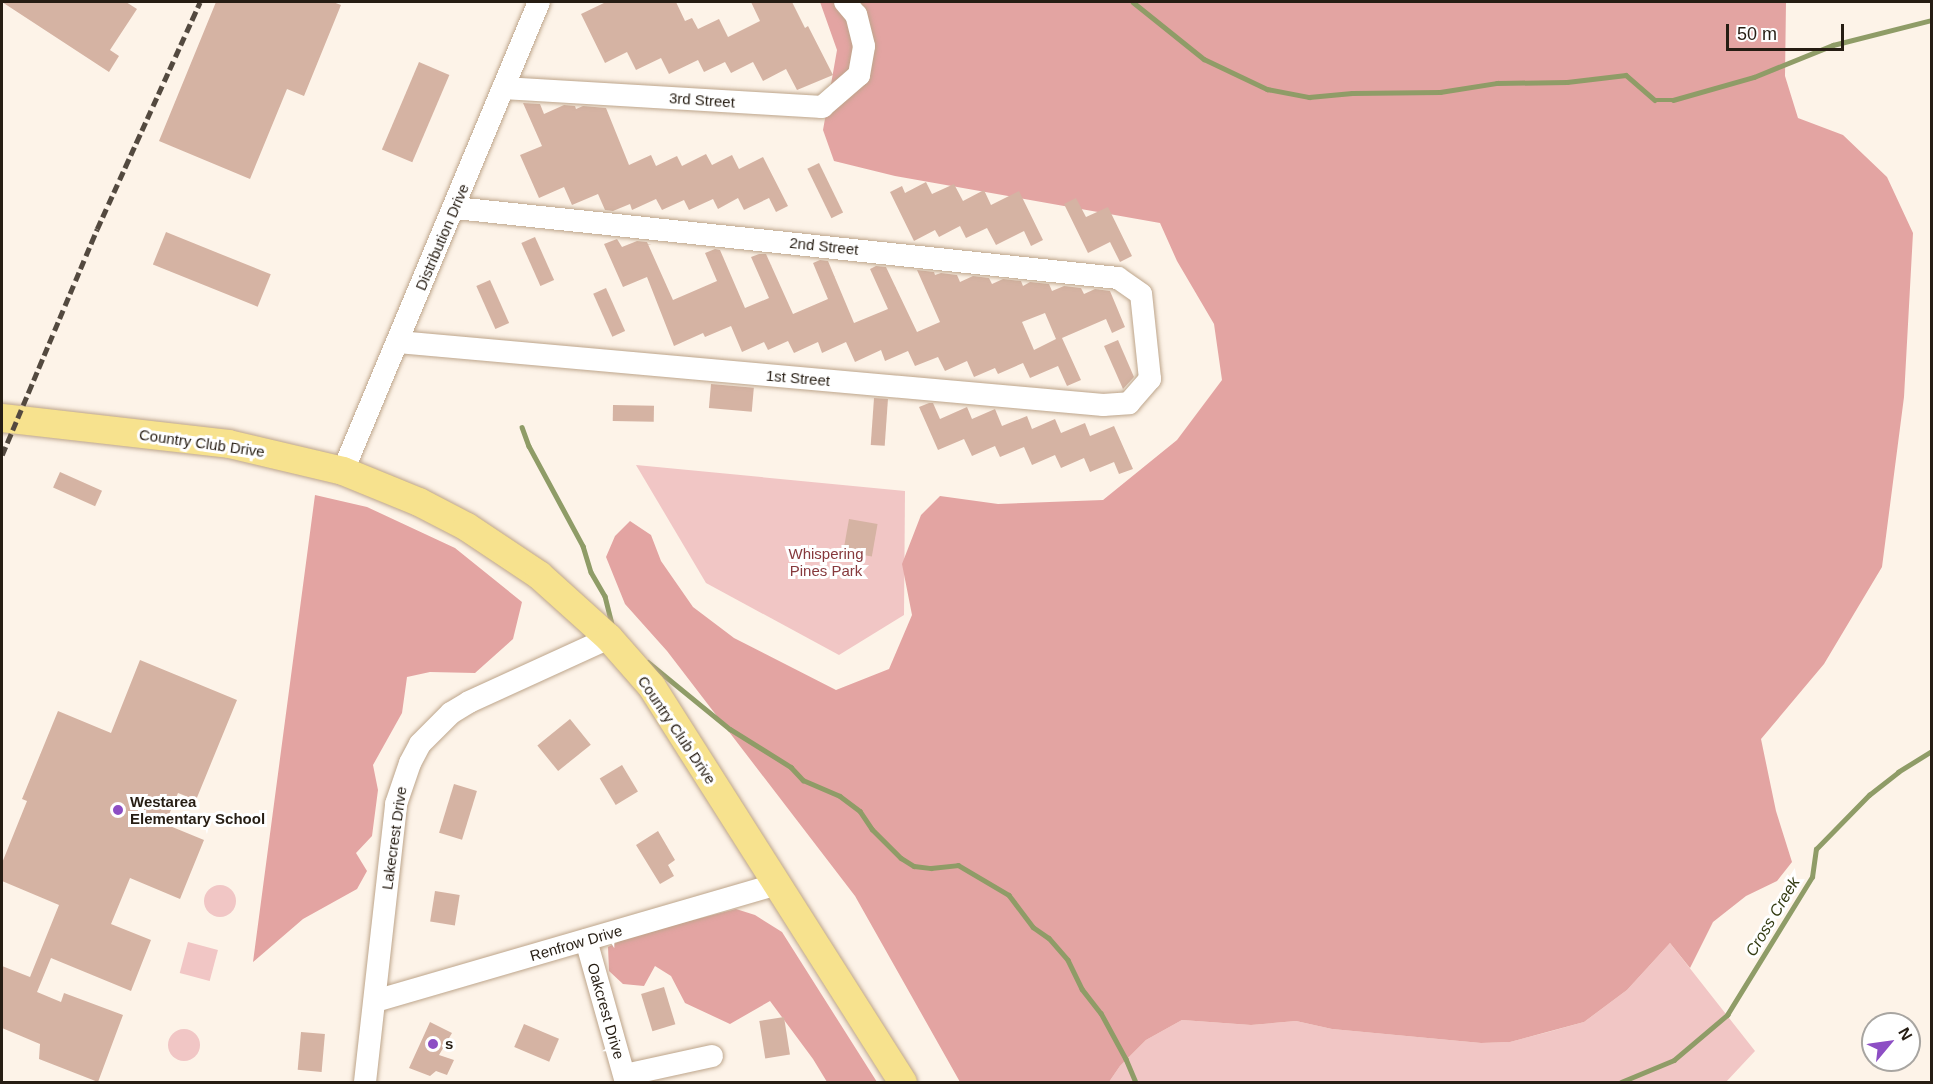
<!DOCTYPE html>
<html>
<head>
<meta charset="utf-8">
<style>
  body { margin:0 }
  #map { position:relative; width:1933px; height:1084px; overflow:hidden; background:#fdf3e8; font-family:Helvetica,sans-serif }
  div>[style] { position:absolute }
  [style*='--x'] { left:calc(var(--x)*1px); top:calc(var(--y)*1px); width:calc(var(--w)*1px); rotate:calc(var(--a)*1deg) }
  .green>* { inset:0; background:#f1c6c5; transform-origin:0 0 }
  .round { border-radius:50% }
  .forest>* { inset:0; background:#e3a4a2 }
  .stream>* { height:4.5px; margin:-2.25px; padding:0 2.25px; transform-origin:2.25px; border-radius:2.25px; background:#8f9c67 }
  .building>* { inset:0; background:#d5b3a3; transform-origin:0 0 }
  .roads { filter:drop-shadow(0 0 2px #bda58b) drop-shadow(0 0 2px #bda58b) }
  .minor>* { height:22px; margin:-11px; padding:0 11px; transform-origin:11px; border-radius:11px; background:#fff }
  .major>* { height:28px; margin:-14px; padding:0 14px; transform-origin:14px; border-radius:14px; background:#f7e28e }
  .rail>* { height:4.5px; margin-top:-2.25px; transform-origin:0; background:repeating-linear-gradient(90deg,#53493f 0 9px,transparent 0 13.5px) }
  .dots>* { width:16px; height:16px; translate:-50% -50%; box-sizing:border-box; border:3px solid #fff; border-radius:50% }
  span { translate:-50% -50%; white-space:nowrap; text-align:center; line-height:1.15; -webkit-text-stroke:6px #fff; paint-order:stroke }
  .street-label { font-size:15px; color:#261d13 }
  .park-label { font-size:15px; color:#86393c }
  .poi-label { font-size:15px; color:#261d13; font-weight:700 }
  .left { translate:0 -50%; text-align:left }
  .water-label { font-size:16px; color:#333b12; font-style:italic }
  .frame { position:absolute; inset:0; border:3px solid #261d13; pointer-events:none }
  .north { position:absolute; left:1861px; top:1012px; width:60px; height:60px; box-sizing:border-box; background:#fff; border:2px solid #a8a5a1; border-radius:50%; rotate:61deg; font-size:16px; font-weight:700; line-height:24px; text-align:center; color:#261d13 }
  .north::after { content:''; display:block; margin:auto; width:21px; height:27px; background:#8d4ec4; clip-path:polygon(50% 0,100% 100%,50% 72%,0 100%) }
  .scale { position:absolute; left:1726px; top:24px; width:118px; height:27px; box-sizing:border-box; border:3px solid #261d13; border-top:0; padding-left:8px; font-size:18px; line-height:21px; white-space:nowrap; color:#261d13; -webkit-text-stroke:4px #fff; paint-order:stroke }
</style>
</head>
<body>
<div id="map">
  <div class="green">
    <div style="clip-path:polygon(636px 465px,905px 491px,904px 615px,839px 655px,706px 583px)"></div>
    <div class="round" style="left:204px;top:885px;width:32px;height:32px"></div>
    <div style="left:188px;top:942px;width:31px;height:32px;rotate:15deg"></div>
    <div style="clip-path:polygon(1670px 943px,1755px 1051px,1726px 1082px,1109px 1082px,1120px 1066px,1146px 1040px,1182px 1020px,1251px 1025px,1296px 1021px,1332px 1029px,1481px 1043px,1510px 1042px,1548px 1032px,1584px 1022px,1627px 990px)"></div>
    <div class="round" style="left:168px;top:1029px;width:32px;height:32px"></div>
  </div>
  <div class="forest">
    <div style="clip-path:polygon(820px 2px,1786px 2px,1785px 76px,1798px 118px,1843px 135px,1887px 177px,1913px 233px,1904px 397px,1882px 567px,1824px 664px,1761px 739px,1776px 811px,1792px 862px,1777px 881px,1746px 896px,1713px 922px,1690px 968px,1670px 943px,1627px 990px,1584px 1022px,1510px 1042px,1481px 1043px,1332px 1029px,1296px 1021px,1251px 1025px,1182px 1020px,1146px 1040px,1120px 1066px,1109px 1082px,960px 1082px,855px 896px,667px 651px,625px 604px,606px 557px,615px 536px,630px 521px,651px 535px,661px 561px,693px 607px,734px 638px,836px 690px,889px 669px,912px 615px,902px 564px,921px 515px,940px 496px,998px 504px,1103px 500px,1177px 440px,1222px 380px,1214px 324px,1177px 261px,1160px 223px,895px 176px,834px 161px,823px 130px,837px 50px)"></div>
    <div style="clip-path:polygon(315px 495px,367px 507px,455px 548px,522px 602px,513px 639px,475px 673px,430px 672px,407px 677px,402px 713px,373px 765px,378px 790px,372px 836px,356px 853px,367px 871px,357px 889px,303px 919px,253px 962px)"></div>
    <div style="clip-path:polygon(736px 909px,755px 915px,782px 932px,877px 1082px,827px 1082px,813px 1059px,770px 1001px,730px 1024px,685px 1003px,671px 976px,655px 966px,644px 986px,623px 984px,609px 971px,608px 947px,628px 937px)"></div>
  </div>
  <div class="stream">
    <div style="--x:1133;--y:2;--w:91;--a:38.8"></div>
    <div style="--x:1204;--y:59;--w:70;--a:25.5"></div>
    <div style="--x:1267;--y:89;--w:43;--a:10.8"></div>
    <div style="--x:1309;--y:97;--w:43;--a:-5.3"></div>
    <div style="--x:1352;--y:93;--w:88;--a:-0.7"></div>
    <div style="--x:1440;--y:92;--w:58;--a:-9"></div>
    <div style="--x:1497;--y:83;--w:70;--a:-0.8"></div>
    <div style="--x:1567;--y:82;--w:59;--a:-6.8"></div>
    <div style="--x:1626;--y:75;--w:38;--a:41"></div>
    <div style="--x:1655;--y:100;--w:18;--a:0"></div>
    <div style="--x:1673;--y:100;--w:84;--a:-15.9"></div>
    <div style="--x:1754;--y:77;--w:85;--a:-22.1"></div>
    <div style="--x:1833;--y:45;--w:102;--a:-14.2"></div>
    <div style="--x:522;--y:427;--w:20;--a:70"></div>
    <div style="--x:529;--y:446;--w:114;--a:61.6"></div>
    <div style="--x:583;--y:546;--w:27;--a:73"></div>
    <div style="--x:591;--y:572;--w:28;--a:60"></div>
    <div style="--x:605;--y:596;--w:30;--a:76"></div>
    <div style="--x:648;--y:662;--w:106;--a:39.3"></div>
    <div style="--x:730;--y:729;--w:72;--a:31.9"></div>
    <div style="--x:791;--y:767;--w:18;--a:47"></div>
    <div style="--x:803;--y:780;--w:40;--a:23.4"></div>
    <div style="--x:840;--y:796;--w:25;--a:37"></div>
    <div style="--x:860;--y:811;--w:22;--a:56"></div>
    <div style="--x:872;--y:829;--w:41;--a:45"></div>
    <div style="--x:901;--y:858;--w:15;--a:32"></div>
    <div style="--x:914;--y:866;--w:17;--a:7"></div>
    <div style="--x:931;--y:868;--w:27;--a:-6"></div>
    <div style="--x:958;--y:865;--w:59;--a:30.5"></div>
    <div style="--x:1009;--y:895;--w:40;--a:53"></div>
    <div style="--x:1033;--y:927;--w:19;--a:35"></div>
    <div style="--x:1049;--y:938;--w:29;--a:49"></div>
    <div style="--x:1068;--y:960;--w:32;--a:64"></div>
    <div style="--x:1082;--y:989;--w:31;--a:52"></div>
    <div style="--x:1101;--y:1013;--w:52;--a:61.5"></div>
    <div style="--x:1126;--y:1059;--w:25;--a:67"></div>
    <div style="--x:1621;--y:1082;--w:57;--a:-22.5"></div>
    <div style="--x:1674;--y:1060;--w:70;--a:-40.3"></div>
    <div style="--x:1727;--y:1015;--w:162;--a:-58.4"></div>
    <div style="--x:1812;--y:877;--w:28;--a:-82"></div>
    <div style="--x:1816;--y:849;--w:76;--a:-45.5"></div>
    <div style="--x:1869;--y:795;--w:37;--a:-38"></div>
    <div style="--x:1898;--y:772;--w:40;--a:-32"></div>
  </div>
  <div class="building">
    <div style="clip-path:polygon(2px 2px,126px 2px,137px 9px,110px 50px,119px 56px,109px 72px)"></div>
    <div style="clip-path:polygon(216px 2px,333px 2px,341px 5px,304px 96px,287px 89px,250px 179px,159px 141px)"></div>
    <div style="clip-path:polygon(606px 2px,676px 2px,685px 21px,692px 18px,698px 29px,719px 19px,728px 37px,760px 21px,751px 2px,792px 2px,805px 28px,808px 26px,833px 75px,797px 90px,786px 69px,763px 81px,753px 62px,731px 73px,725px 62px,704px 72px,698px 60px,669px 74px,661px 58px,636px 70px,627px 52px,605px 63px,581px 14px)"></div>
    <div style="left:419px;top:62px;width:33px;height:95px;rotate:23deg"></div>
    <div style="clip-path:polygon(523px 103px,540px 104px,544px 114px,564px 105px,575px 106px,576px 109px,583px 106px,606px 108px,629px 165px,651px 155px,656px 166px,677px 156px,682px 166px,706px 154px,712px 165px,732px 155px,739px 169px,763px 157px,788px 206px,776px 212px,769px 198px,744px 210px,738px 198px,718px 209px,713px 199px,689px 210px,684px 200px,662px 210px,656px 199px,632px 210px,630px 204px,613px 211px,605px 210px,598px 194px,572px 205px,564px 187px,539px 198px,520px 155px,542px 146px)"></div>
    <div style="left:819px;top:163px;width:55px;height:13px;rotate:64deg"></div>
    <div style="clip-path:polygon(926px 182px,932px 194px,954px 184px,963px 201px,984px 190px,991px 205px,1019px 191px,1043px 240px,1031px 246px,1024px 231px,996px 245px,987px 228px,966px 238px,960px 226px,939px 237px,935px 230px,914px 241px,890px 192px,902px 186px,905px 193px)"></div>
    <div style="clip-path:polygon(1076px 198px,1086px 217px,1108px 207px,1132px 256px,1120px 262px,1110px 242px,1088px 253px,1064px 204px)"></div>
    <div style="left:166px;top:232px;width:113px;height:35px;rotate:22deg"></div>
    <div style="left:535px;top:237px;width:47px;height:15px;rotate:66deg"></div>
    <div style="clip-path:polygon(evenodd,617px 239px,622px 247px,637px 241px,647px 242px,673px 300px,717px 281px,705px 253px,715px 249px,720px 250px,745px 308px,769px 298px,751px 257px,759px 254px,766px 254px,793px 314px,828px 299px,813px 263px,820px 260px,828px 261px,854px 323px,888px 309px,870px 269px,876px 266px,886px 267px,917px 332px,940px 322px,917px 270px,934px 272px,935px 275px,941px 273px,957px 275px,960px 282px,973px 276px,989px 278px,992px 284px,1003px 279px,1021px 281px,1023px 286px,1030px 282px,1049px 284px,1052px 291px,1064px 286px,1081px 288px,1084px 294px,1095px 289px,1110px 291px,1125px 327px,1112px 333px,1106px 319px,1062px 338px,1081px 380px,1067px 386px,1058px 366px,1030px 378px,1023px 363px,998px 374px,995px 368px,974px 377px,967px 361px,945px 371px,938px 357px,915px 366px,908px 351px,885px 361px,881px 350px,855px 362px,846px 342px,822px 353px,818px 342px,794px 353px,788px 341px,768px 350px,764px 342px,742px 352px,731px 326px,705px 337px,703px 333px,674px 346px,647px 277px,623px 287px,604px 244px,617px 239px,1045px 313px,1056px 339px,1034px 350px,1022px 322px,1045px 313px)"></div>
    <div style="left:490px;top:280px;width:47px;height:15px;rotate:66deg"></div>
    <div style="left:606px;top:288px;width:47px;height:14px;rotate:66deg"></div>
    <div style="clip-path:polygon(1118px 340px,1134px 377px,1123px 389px,1104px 346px)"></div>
    <div style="left:711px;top:384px;width:43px;height:24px;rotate:5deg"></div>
    <div style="left:874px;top:398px;width:14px;height:47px;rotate:4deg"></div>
    <div style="clip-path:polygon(929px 403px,933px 403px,940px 419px,967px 407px,972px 419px,995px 409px,1002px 426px,1027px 416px,1032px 429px,1055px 419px,1061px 433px,1085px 423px,1090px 436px,1114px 426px,1133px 469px,1119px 474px,1114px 462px,1090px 472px,1084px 458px,1061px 468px,1055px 455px,1032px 465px,1024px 447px,1000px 457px,995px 446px,972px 456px,964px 439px,938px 450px,919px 407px)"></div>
    <div style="left:613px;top:405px;width:41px;height:16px;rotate:1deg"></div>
    <div style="left:60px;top:472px;width:46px;height:17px;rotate:24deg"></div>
    <div style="left:849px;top:519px;width:29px;height:33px;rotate:10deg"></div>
    <div style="clip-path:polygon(140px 660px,237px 700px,196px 800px,178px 793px,165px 824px,204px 840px,180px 899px,130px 878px,111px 924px,151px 940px,131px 991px,51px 958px,37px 992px,61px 1002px,64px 993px,123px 1015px,98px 1082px,39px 1059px,40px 1044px,2px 1028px,2px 966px,30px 977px,59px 905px,2px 881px,2px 863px,27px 801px,22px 799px,58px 711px,111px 733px)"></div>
    <div style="left:570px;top:719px;width:33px;height:42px;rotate:51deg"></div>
    <div style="left:622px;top:765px;width:31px;height:26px;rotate:59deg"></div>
    <div style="left:454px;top:784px;width:24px;height:51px;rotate:17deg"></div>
    <div style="clip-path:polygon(658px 831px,675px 860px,668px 865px,674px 876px,660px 884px,636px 845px)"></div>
    <div style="left:435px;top:891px;width:25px;height:31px;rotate:9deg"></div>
    <div style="left:664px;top:987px;width:39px;height:24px;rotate:73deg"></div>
    <div style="left:784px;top:1017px;width:38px;height:25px;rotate:81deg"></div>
    <div style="clip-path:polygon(430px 1022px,452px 1033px,439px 1055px,454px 1060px,447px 1075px,436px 1071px,430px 1076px,409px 1068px)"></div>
    <div style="left:524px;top:1024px;width:38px;height:25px;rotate:23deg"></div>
    <div style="left:301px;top:1032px;width:24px;height:38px;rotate:5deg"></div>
  </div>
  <div class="roads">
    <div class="minor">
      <div style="--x:503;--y:88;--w:320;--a:3.4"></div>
      <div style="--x:822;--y:107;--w:49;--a:-40.9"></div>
      <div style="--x:859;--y:75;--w:29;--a:-80"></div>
      <div style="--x:864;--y:46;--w:32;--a:-104"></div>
      <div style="--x:856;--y:15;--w:17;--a:-130"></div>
      <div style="--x:398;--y:342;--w:708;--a:5.11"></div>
      <div style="--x:1103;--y:405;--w:26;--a:-4"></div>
      <div style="--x:1129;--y:403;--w:32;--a:-49"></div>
      <div style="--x:1150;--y:379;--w:85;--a:-96"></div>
      <div style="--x:1141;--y:294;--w:28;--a:-145"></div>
      <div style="--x:1118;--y:278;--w:667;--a:-173.97"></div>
      <div style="--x:343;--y:471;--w:508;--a:-67.32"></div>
      <div style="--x:586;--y:940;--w:148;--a:74.3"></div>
      <div style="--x:375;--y:1001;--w:419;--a:-16.2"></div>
      <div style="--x:625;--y:1075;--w:89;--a:-12.3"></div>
      <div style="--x:365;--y:1082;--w:280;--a:-83.6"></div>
      <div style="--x:396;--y:804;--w:43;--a:-71.1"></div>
      <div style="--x:410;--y:763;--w:21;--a:-62"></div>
      <div style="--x:420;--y:744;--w:44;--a:-45"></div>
      <div style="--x:451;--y:713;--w:21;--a:-31"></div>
      <div style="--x:469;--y:702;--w:154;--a:-24.6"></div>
    </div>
    <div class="major">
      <div style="--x:2;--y:418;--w:228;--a:6.5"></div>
      <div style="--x:229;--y:444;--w:117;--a:13.3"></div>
      <div style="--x:343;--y:471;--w:82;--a:22.2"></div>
      <div style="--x:419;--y:502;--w:54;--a:27.5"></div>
      <div style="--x:467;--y:527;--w:87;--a:33.7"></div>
      <div style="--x:539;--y:575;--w:94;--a:42"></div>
      <div style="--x:609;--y:638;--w:65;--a:48.7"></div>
      <div style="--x:652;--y:687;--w:468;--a:57.6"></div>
    </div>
  </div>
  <div class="rail">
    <div style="--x:2;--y:455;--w:245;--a:-67.2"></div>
    <div style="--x:97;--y:229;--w:249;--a:-65.6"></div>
  </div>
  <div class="dots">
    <div style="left:118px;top:810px;background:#8d4ec4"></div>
    <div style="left:433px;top:1044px;background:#8d4ec4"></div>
  </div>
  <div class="street-label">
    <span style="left:702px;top:100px;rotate:4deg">3rd Street</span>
    <span style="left:442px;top:237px;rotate:-67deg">Distribution Drive</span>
    <span style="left:824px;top:246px;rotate:6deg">2nd Street</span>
    <span style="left:798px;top:378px;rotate:5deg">1st Street</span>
    <span style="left:202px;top:443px;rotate:8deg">Country Club Drive</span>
    <span style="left:677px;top:730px;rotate:56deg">Country Club Drive</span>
    <span style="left:394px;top:838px;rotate:-82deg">Lakecrest Drive</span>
    <span style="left:576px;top:943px;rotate:-16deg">Renfrow Drive</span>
    <span style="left:606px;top:1011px;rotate:74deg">Oakcrest Drive</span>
  </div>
  <div class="park-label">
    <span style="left:826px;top:562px">Whispering<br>Pines Park</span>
  </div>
  <div class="poi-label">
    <span class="left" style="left:130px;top:810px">Westarea<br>Elementary School</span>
    <span class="left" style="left:445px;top:1044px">s</span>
  </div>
  <div class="water-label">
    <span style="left:1773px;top:917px;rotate:-59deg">Cross Creek</span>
  </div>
  <div class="frame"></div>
  <div class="north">N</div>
  <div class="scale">50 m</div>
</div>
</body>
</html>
